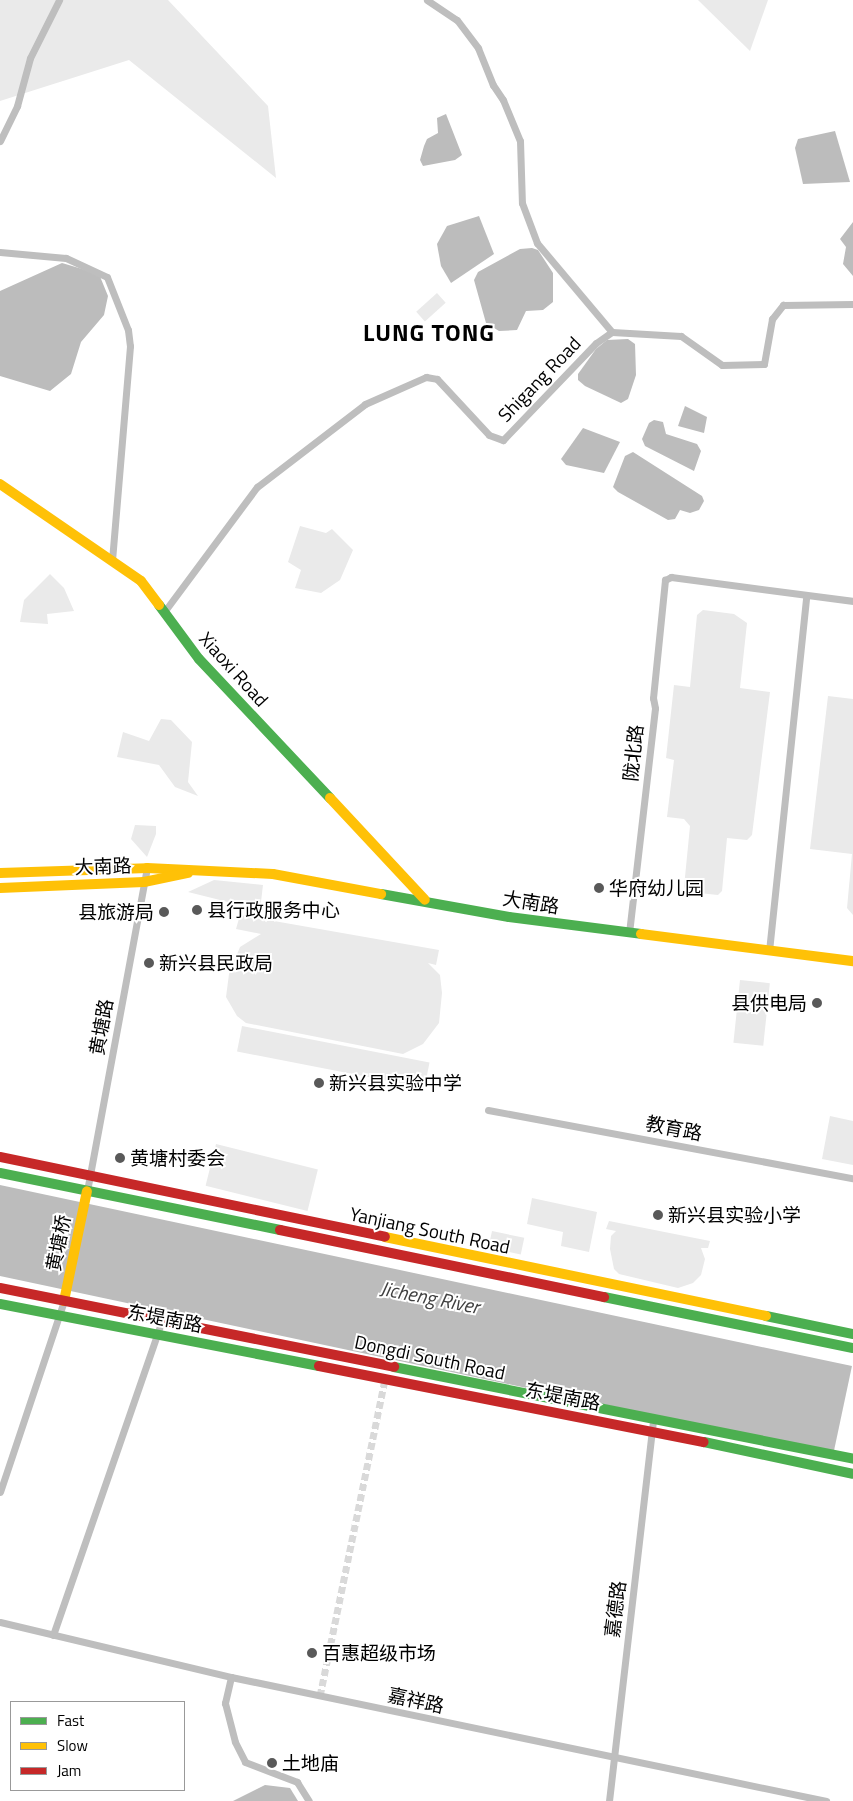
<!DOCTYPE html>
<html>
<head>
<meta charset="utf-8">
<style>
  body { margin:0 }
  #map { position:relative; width:853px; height:1801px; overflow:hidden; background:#fff; font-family:"Titillium Web","Noto Sans SC",sans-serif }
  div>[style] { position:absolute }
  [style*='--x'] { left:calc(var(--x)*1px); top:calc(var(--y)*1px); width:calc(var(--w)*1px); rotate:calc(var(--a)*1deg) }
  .green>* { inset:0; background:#eaeaea; transform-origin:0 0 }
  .water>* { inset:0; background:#bcbcbc; transform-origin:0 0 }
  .street-tunnel>* { height:7px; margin-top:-3.5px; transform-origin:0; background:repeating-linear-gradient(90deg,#d9d9d9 0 7px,transparent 0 10.5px) }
  .street>* { height:7px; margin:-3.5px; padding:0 3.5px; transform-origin:3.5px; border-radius:3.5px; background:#bebebe }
  .fast>* { height:10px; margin:-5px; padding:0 5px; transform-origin:5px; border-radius:5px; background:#4caf50 }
  .slow>* { height:10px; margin:-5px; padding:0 5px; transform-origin:5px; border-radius:5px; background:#ffc107 }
  .jam>* { height:10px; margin:-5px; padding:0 5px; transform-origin:5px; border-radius:5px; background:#c62828 }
  .dots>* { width:14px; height:14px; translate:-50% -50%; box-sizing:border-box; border:2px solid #fff; border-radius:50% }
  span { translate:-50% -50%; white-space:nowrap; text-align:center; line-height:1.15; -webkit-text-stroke:4px #fff; paint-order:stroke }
  .street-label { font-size:19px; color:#000 }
  .poi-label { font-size:19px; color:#000 }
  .left { translate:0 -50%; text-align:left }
  .right { translate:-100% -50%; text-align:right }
  .water-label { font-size:20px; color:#404040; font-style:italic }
  .district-label { font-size:24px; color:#000; font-weight:700; letter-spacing:1px }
  .legend { position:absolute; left:10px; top:1701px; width:175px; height:90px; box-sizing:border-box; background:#fff; border:1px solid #999; margin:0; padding:6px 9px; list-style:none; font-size:15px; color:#000 }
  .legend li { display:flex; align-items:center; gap:10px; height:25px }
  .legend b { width:25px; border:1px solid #999 }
</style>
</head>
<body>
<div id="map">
  <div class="green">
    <div style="clip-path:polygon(0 0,168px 0,268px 106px,276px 178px,129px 60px,0 101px)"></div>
    <div style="clip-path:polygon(698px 0,768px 0,750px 51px)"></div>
    <div style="left:437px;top:293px;width:13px;height:28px;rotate:48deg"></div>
    <div style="clip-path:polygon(300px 526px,326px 533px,332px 529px,353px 550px,340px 580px,321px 593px,295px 588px,301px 570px,288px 562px)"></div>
    <div style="clip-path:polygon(50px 574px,64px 588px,74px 611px,47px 614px,48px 624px,20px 622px,24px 600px)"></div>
    <div style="clip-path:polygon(703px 610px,734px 614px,747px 623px,740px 688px,770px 692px,752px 835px,747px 840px,727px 838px,722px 891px,718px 895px,689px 892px,684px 887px,690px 826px,684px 819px,667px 817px,674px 760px,666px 758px,674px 685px,690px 687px,697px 615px)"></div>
    <div style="clip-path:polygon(828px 696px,853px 699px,853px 915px,847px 908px,852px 854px,810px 849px)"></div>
    <div style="clip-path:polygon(161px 719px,171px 720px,192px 742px,188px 782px,198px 796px,175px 787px,159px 765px,117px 757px,123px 732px,149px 741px)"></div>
    <div style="clip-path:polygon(135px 825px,156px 826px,156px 834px,147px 857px,131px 839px)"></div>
    <div style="clip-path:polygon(214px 880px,263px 885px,260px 910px,188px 892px)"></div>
    <div style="clip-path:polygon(240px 915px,439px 950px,436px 965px,428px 963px,440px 975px,442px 993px,439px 1023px,423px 1044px,403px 1054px,246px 1023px,237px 1016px,226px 997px,229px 974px,240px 947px,261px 934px,236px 929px)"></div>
    <div style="left:740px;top:980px;width:30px;height:63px;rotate:6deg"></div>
    <div style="left:242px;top:1026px;width:191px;height:26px;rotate:11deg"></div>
    <div style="clip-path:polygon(830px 1116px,853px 1121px,853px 1165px,822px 1159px)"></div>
    <div style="left:216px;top:1144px;width:105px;height:43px;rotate:14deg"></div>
    <div style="clip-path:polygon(532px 1198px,597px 1212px,589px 1252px,561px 1246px,563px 1232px,527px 1224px)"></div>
    <div style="clip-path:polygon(609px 1221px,710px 1241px,708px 1248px,701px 1248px,705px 1259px,701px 1275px,693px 1283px,678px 1288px,619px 1274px,614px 1269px,610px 1249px,611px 1236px,616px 1231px,606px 1229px)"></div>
    <div style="left:492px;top:1231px;width:33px;height:17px;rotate:12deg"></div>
  </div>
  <div class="water">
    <div style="clip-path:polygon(446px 114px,462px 155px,455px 160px,423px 166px,420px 160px,424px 146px,427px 139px,438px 133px,437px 118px)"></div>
    <div style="clip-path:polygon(835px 131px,850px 182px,803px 184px,795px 148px,798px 139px)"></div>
    <div style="clip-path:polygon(479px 216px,494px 254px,451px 283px,441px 266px,437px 244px,447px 226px)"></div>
    <div style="clip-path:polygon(853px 222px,853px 276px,843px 264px,846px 247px,840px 239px)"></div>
    <div style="clip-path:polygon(532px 248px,538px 250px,553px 273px,553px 302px,543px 310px,526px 311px,517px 330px,499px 331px,486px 323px,474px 280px,478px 272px,520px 249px)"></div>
    <div style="clip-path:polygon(62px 263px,99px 274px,108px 296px,104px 315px,81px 342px,71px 374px,50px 391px,0 376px,0 291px)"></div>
    <div style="clip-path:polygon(628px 339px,635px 344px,636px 375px,628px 399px,621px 403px,585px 386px,578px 380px,578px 374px,596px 349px,607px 340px)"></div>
    <div style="clip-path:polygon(685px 406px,707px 417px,704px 433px,678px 426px)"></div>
    <div style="clip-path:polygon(654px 420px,663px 422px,666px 434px,697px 444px,701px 451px,694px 471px,645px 446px,642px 439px,649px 423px)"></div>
    <div style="clip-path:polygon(583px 428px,620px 442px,604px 473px,566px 465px,561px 459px)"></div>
    <div style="clip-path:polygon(633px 452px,702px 496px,704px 501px,699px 510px,690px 513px,680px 510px,675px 519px,668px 520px,618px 492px,613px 487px,625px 456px)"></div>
    <div style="left:0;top:1185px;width:871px;height:89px;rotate:12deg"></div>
    <div style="clip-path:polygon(265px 1785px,290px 1788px,298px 1801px,233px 1801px)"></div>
  </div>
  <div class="street-tunnel">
    <div style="--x:320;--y:1696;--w:324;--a:-78.4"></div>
  </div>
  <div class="street">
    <div style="--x:427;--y:0;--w:36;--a:34"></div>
    <div style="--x:457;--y:20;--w:35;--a:53"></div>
    <div style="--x:478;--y:48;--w:40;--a:68"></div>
    <div style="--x:493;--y:85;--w:18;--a:56"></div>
    <div style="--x:503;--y:100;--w:44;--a:67.5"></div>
    <div style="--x:520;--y:141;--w:62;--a:88.2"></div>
    <div style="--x:522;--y:203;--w:43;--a:69.4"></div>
    <div style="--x:537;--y:243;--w:116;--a:49.9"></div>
    <div style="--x:0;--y:141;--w:39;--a:-64"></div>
    <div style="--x:17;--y:106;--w:50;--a:-74.8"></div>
    <div style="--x:30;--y:58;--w:65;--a:-63.4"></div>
    <div style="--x:0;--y:252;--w:66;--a:5.2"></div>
    <div style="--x:66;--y:258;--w:45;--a:24.9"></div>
    <div style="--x:107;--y:277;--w:57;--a:68.4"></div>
    <div style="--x:128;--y:330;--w:16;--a:83"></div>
    <div style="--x:130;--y:346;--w:215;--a:94.8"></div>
    <div style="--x:164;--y:612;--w:156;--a:-53.4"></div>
    <div style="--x:257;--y:487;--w:136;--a:-37.5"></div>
    <div style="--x:365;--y:404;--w:67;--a:-23.9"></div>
    <div style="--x:426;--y:377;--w:11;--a:10"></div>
    <div style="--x:437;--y:379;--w:76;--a:47.1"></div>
    <div style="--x:489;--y:435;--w:15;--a:20"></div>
    <div style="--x:503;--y:440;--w:134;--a:-46.2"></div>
    <div style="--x:596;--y:343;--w:19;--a:-35"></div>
    <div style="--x:612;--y:332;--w:69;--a:3.3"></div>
    <div style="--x:681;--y:336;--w:50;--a:35.3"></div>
    <div style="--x:722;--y:365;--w:42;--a:-1.4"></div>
    <div style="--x:764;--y:364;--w:46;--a:-79.9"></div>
    <div style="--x:772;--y:319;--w:18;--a:-52"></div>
    <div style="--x:783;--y:305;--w:70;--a:-0.8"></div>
    <div style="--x:629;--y:933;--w:226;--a:-83.4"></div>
    <div style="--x:655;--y:708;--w:10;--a:-101"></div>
    <div style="--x:653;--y:698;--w:119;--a:-84.2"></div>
    <div style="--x:665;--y:580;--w:7;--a:-27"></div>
    <div style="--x:671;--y:577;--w:184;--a:7.5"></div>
    <div style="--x:769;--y:951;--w:357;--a:-84"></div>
    <div style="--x:488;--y:1110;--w:371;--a:10.6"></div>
    <div style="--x:87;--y:1191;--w:329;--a:-79.5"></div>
    <div style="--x:0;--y:1492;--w:201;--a:-71.5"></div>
    <div style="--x:0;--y:1622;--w:237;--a:13.4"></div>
    <div style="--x:231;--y:1677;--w:608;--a:11.77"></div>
    <div style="--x:53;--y:1635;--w:333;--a:-70.9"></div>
    <div style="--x:231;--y:1677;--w:27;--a:103"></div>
    <div style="--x:225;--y:1703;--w:40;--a:75.6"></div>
    <div style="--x:235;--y:1742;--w:22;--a:63"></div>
    <div style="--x:245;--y:1762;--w:56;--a:21"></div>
    <div style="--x:297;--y:1782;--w:22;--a:58"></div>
    <div style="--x:609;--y:1801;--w:383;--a:-83.4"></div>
  </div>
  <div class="fast">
    <div style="--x:159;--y:605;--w:67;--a:53.5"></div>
    <div style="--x:199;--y:659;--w:191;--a:46.7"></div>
    <div style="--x:381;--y:894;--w:130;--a:10.2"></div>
    <div style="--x:509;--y:917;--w:133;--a:7.3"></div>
    <div style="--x:0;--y:1173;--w:286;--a:11.5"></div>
    <div style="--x:604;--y:1297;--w:254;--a:11.6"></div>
    <div style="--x:0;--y:1304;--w:325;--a:11"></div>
    <div style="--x:766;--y:1316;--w:89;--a:11.7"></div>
    <div style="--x:394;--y:1367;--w:468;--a:11.3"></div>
    <div style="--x:704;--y:1442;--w:152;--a:12.1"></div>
  </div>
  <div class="slow">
    <div style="--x:0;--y:484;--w:171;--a:34.5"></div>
    <div style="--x:141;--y:581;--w:30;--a:53"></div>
    <div style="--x:330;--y:798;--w:139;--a:47"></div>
    <div style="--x:0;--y:873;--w:147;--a:-1.9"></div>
    <div style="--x:147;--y:868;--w:126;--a:2.7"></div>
    <div style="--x:273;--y:874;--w:110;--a:10.5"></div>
    <div style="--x:0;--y:888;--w:144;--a:-2.4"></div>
    <div style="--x:144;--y:882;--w:45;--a:-11.6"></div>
    <div style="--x:641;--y:934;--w:214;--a:7.3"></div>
    <div style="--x:385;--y:1237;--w:389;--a:11.7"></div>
    <div style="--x:64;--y:1301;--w:112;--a:-78.2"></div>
  </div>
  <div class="jam">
    <div style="--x:0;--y:1157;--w:393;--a:11.7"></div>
    <div style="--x:280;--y:1230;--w:331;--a:11.7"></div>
    <div style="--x:0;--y:1288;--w:402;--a:11.3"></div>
    <div style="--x:319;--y:1366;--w:392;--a:11.2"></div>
  </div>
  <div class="dots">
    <div style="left:599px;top:888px;background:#595959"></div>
    <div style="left:197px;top:910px;background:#595959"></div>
    <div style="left:164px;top:912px;background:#595959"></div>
    <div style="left:149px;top:963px;background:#595959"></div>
    <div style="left:817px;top:1003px;background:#595959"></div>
    <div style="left:319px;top:1083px;background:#595959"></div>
    <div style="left:120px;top:1158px;background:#595959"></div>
    <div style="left:658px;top:1215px;background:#595959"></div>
    <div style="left:312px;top:1653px;background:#595959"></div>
    <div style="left:272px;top:1763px;background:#595959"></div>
  </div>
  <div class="street-label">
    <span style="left:539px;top:379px;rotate:-46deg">Shigang Road</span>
    <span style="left:234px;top:669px;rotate:48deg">Xiaoxi Road</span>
    <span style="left:633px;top:753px;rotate:-84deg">陇北路</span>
    <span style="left:103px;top:866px;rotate:-2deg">大南路</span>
    <span style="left:531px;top:902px;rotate:9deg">大南路</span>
    <span style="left:101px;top:1027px;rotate:-80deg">黄塘路</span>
    <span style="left:674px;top:1128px;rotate:11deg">教育路</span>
    <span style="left:430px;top:1230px;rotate:12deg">Yanjiang South Road</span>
    <span style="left:58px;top:1243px;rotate:-79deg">黄塘桥</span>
    <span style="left:165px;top:1318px;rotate:11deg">东堤南路</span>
    <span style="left:430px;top:1357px;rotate:12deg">Dongdi South Road</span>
    <span style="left:563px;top:1396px;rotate:11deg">东堤南路</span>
    <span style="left:615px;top:1609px;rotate:-83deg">嘉德路</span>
    <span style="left:416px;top:1700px;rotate:12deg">嘉祥路</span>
  </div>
  <div class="poi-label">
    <span class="left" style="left:609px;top:888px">华府幼儿园</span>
    <span class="left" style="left:207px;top:910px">县行政服务中心</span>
    <span class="right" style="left:154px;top:912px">县旅游局</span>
    <span class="left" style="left:159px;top:963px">新兴县民政局</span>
    <span class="right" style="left:807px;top:1003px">县供电局</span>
    <span class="left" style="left:329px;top:1083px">新兴县实验中学</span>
    <span class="left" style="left:130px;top:1158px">黄塘村委会</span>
    <span class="left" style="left:668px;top:1215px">新兴县实验小学</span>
    <span class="left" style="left:322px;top:1653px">百惠超级市场</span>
    <span class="left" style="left:282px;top:1763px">土地庙</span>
  </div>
  <div class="water-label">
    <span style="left:430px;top:1297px;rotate:11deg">Jicheng River</span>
  </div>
  <div class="district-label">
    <span style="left:429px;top:333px">LUNG TONG</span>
  </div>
  <ul class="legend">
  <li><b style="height:6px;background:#4caf50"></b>Fast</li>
  <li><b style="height:6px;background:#ffc107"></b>Slow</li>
  <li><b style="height:6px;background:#c62828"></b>Jam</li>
  </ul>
</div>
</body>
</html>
